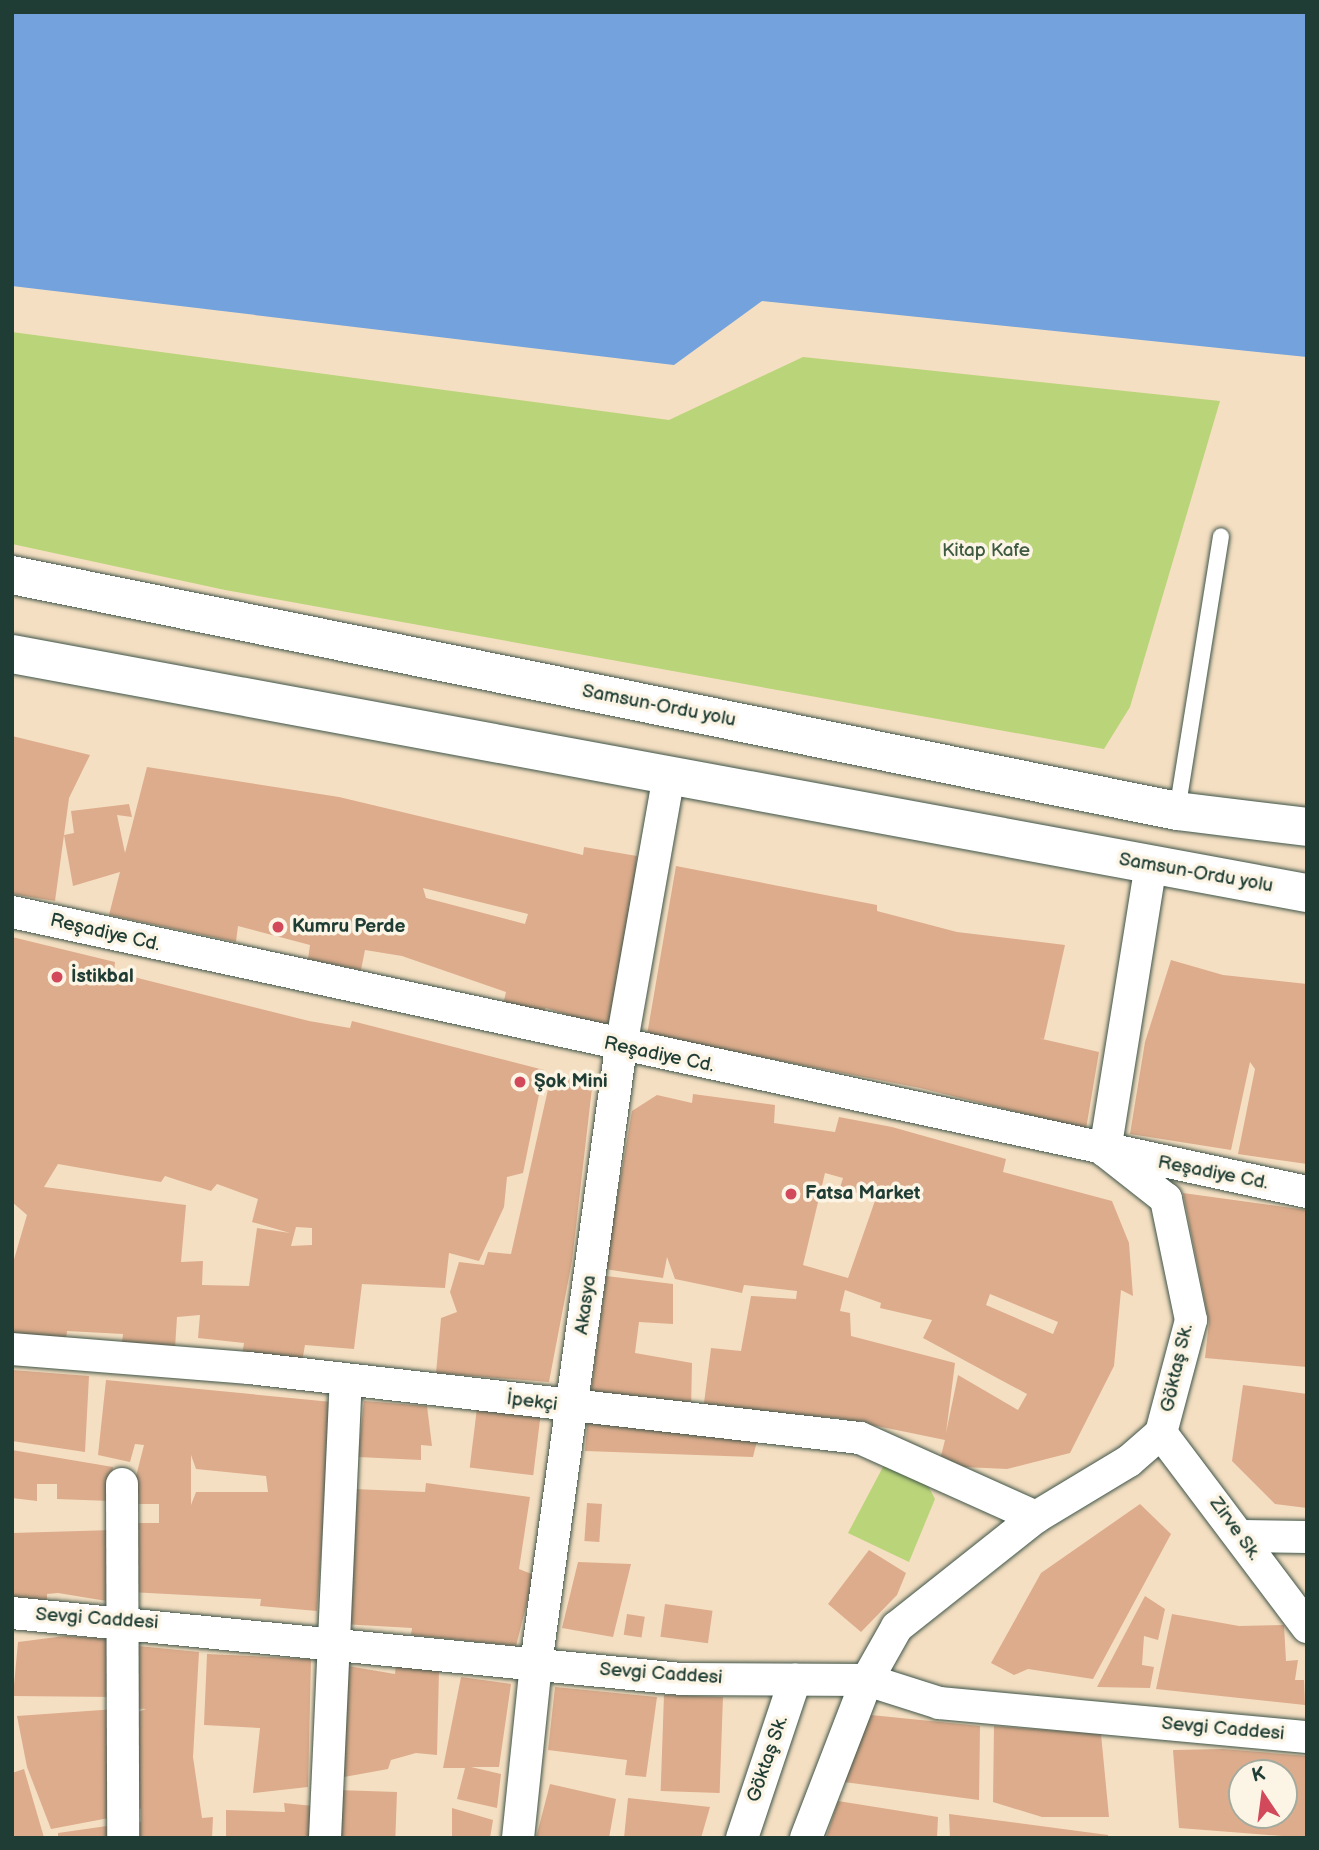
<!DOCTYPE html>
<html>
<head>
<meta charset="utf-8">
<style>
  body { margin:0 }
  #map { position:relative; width:1319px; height:1850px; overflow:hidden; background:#f5dfc2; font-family:"Balsamiq Sans",sans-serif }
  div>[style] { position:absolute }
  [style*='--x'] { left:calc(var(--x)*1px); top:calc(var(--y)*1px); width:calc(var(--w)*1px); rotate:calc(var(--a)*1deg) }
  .green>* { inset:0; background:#bad479 }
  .water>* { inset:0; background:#73a2dc }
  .building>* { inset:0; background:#ddac8c; transform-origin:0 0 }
  .roads { filter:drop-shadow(0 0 2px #3f5549) drop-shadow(0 0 2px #3f5549) }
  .service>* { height:16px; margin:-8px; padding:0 8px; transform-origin:8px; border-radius:8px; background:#fff }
  .minor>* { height:32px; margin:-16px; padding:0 16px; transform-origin:16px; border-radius:16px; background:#fff }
  .trunk>* { height:38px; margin:-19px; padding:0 19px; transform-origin:19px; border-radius:19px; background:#fff }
  .dots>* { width:19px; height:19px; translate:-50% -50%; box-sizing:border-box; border:4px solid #fcf5e5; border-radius:50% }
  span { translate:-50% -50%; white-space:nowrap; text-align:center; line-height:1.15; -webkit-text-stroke:7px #fcf5e5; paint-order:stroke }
  .park-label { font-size:19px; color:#3e5b42 }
  .street-label { font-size:19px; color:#1f3d34 }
  .poi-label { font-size:19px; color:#1f3d34; font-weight:700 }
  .left { translate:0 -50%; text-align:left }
  .frame { position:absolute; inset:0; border:14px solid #1f3d34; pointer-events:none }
  .north { position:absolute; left:1228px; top:1759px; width:70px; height:70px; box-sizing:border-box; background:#fcf5e5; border:2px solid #a4ab9e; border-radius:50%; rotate:347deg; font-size:19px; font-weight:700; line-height:28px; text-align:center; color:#1f3d34 }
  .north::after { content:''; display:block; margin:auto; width:24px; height:32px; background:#d1495b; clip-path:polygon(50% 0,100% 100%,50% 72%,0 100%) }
</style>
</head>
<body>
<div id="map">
  <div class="green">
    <div style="clip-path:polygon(12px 332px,669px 420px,803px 357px,1220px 401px,1130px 707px,1104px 749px,225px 590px,12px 544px)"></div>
    <div style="clip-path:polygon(884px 1465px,926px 1482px,935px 1499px,909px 1562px,848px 1533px)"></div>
  </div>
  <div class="water">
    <div style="clip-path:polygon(12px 12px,1307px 12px,1307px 357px,762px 301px,674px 365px,12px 286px)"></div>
  </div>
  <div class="building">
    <div style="clip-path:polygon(evenodd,12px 736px,90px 755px,69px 798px,64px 835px,74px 833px,71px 811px,129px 804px,132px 817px,117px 815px,125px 853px,147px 767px,339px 797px,583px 855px,584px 847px,637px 856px,619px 1020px,605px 1027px,546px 1008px,542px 1013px,503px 1005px,506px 992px,402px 956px,365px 950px,361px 970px,308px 959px,310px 945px,238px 926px,236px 942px,109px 915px,120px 872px,73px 886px,64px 835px,55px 901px,12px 894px,12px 736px,423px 888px,528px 914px,525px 924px,426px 898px,423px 888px)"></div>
    <div style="clip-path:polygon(676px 866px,877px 905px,877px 911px,957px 932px,1065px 945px,1044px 1039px,1038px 1038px,1099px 1052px,1086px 1129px,920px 1088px,647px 1035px)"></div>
    <div style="clip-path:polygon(evenodd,12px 937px,115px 962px,114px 972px,309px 1021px,350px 1028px,352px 1021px,544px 1070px,523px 1173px,507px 1177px,504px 1207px,479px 1261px,449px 1253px,445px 1288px,362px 1284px,354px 1349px,305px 1345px,302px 1362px,242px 1355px,244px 1343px,198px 1338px,200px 1315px,177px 1317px,175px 1348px,122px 1343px,123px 1334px,67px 1331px,65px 1348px,12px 1341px,12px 1266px,27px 1215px,12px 1202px,12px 937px,58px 1164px,161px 1182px,165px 1176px,211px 1191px,217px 1184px,258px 1199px,252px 1222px,290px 1233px,257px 1228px,249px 1286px,202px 1285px,203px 1261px,181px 1262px,186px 1205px,44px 1187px,58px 1164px,12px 937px,296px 1227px,312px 1228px,312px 1245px,291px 1246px,296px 1227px)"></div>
    <div style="clip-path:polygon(1171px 960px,1223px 975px,1307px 984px,1307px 1164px,1238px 1154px,1255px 1069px,1250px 1062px,1231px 1150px,1130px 1134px,1145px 1042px)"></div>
    <div style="clip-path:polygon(563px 1078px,585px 1079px,592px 1088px,572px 1261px,549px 1382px,436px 1373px,441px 1318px,457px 1312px,450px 1292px,459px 1262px,484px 1265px,488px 1252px,511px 1254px,549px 1085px)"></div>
    <div style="clip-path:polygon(evenodd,693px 1094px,775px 1105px,774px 1123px,835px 1132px,839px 1117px,892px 1127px,1006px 1159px,1003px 1172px,1112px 1201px,1129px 1243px,1133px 1296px,1121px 1290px,1114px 1366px,1070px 1453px,1007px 1469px,964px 1467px,941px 1456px,945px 1440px,838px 1418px,703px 1411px,711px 1348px,741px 1351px,751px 1296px,796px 1299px,797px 1291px,744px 1285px,742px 1293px,675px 1279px,667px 1257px,663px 1278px,605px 1269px,632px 1111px,657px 1095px,692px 1103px,693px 1094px,825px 1173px,843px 1178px,839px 1191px,877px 1195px,848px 1278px,803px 1265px,825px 1173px,693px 1094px,845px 1290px,881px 1303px,880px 1308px,932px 1320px,923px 1338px,1027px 1394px,1018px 1410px,958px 1375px,946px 1433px,955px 1363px,851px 1336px,850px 1313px,840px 1311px,845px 1290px,693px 1094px,990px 1294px,1058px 1322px,1053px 1334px,986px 1305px,990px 1294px)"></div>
    <div style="clip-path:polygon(1183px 1193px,1307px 1210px,1307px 1367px,1205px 1358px,1209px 1322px)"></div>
    <div style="clip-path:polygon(606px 1276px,673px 1284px,673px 1324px,639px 1322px,635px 1353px,692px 1363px,691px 1410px,590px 1399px)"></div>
    <div style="clip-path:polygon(12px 1370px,89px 1376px,85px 1452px,12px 1441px)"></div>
    <div style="clip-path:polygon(evenodd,106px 1380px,332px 1402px,317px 1611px,260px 1606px,261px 1599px,130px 1592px,129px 1523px,159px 1523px,159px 1504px,129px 1504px,144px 1445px,135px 1444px,130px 1462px,98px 1455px,106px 1380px,191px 1455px,196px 1469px,266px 1476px,268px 1492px,196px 1492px,191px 1505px,191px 1455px)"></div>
    <div style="clip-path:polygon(1243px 1385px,1307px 1394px,1307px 1508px,1275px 1504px,1232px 1461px)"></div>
    <div style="clip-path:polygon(364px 1401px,427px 1406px,432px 1446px,421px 1445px,421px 1460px,358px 1457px)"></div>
    <div style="left:477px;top:1408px;width:64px;height:60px;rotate:7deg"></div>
    <div style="clip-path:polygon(588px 1417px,759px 1433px,753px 1457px,585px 1451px)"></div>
    <div style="clip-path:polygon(12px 1450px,113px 1467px,110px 1501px,57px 1499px,57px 1484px,37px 1484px,37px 1501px,12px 1498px)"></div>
    <div style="clip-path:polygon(426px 1483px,530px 1497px,519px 1569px,534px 1575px,516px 1646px,411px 1635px,412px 1628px,342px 1624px,354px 1489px,425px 1492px)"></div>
    <div style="left:587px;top:1503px;width:15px;height:38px;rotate:4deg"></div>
    <div style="clip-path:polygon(1140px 1504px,1171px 1534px,1093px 1679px,1028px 1669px,1014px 1675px,991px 1663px,1041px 1573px)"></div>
    <div style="clip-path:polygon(114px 1530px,113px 1602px,58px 1593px,47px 1594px,47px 1600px,12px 1598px,12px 1533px)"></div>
    <div style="clip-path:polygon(869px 1550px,906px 1573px,897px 1595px,861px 1632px,828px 1604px)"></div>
    <div style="clip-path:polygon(578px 1562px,631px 1564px,613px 1637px,562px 1628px)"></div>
    <div style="clip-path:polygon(1145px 1596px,1165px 1609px,1158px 1640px,1144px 1636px,1142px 1665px,1154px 1667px,1150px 1688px,1097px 1687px)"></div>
    <div style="left:665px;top:1604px;width:48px;height:33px;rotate:8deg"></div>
    <div style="left:627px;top:1614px;width:18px;height:21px;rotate:9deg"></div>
    <div style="clip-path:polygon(1172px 1614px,1239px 1626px,1284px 1625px,1286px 1661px,1298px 1660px,1295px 1680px,1304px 1680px,1305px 1705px,1156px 1689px)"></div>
    <div style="clip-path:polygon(65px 1636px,111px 1639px,113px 1697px,13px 1696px,18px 1642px)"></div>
    <div style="clip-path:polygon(128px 1645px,199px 1652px,193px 1757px,202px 1818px,213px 1817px,212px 1838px,129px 1838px,129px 1823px,141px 1822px,141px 1809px,129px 1804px,128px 1716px,146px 1709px,131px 1708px)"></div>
    <div style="clip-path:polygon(207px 1654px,311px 1659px,308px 1787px,253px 1793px,260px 1728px,204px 1725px)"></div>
    <div style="clip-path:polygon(336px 1664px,395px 1674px,396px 1664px,439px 1671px,437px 1755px,416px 1753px,391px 1760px,388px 1769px,333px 1779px)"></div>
    <div style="clip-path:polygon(461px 1677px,511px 1684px,499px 1767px,471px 1767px,501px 1774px,497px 1808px,457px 1799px,465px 1768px,443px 1768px)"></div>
    <div style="clip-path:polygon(555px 1687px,657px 1697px,646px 1777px,625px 1775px,627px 1760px,548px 1750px)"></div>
    <div style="left:664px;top:1695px;width:59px;height:96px;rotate:2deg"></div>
    <div style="clip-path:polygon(116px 1709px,114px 1817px,51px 1829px,27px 1767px,17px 1716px)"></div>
    <div style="clip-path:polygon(871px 1715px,980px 1726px,979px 1800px,844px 1782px)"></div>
    <div style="clip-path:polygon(994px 1726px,1101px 1734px,1109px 1817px,1042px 1817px,993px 1802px)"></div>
    <div style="clip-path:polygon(evenodd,1223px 1749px,1307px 1756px,1307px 1838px,1179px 1828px,1173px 1750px,1223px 1749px,1242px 1773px,1284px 1773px,1284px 1815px,1242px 1815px,1242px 1773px)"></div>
    <div style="clip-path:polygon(24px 1769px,43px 1834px,44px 1838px,12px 1838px,12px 1773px)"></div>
    <div style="clip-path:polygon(550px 1784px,616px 1799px,609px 1838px,536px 1838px)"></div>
    <div style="left:337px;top:1790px;width:60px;height:48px;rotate:2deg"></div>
    <div style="clip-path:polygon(628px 1798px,710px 1807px,701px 1838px,624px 1838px)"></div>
    <div style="clip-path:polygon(838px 1801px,938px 1817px,937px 1838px,826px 1838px)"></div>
    <div style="clip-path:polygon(284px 1803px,313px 1806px,310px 1838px,226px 1838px,226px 1810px,285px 1812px)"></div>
    <div style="clip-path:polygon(452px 1808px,493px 1820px,490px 1838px,452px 1838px)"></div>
    <div style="clip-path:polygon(949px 1814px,1108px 1835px,1108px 1838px,950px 1838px)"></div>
    <div style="clip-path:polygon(114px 1825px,115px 1838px,58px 1838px,58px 1833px)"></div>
  </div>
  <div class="roads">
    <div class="service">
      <div style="--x:1177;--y:811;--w:278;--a:-80.9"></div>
    </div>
    <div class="minor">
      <div style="--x:12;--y:912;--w:1325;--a:12.2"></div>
      <div style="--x:12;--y:1349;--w:238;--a:4.6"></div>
      <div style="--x:249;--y:1368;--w:615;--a:6.54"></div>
      <div style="--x:860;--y:1438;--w:193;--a:24.2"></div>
      <div style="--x:1161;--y:1433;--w:243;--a:53"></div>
      <div style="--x:122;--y:1484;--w:354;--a:89.8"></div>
      <div style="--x:1243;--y:1536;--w:64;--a:0.9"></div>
      <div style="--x:12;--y:1613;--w:673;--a:5.63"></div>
      <div style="--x:682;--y:1679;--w:185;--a:0.3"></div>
      <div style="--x:867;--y:1680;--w:76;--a:17.7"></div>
      <div style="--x:939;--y:1703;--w:370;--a:5.3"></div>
      <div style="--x:325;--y:1838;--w:458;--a:-87.4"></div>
      <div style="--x:518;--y:1838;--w:175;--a:-84.1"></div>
      <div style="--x:536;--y:1664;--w:623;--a:-82.16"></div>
      <div style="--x:621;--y:1047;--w:276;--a:-80"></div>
      <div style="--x:742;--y:1838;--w:167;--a:-71.5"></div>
      <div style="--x:806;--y:1838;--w:169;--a:-68.9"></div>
      <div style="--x:867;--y:1680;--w:61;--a:-60.5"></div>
      <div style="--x:897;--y:1627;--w:177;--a:-38.4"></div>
      <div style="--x:1036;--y:1517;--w:109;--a:-31.1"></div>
      <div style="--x:1129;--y:1461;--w:43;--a:-41.2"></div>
      <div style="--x:1161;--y:1433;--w:117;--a:-75.1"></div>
      <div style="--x:1191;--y:1320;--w:124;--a:-101.7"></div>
      <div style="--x:1166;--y:1199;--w:78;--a:-141.8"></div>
      <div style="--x:1105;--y:1151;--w:291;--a:-80.9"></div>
    </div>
    <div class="trunk">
      <div style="--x:12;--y:575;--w:1189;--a:11.45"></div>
      <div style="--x:1177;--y:811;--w:131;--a:7"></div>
      <div style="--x:12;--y:654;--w:1317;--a:10.46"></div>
    </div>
  </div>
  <div class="dots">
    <div style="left:278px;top:927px;background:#d1495b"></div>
    <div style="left:57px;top:977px;background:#d1495b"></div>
    <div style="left:520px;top:1082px;background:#d1495b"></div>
    <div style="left:791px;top:1194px;background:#d1495b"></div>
  </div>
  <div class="park-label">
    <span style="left:986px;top:551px">Kitap Kafe</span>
  </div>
  <div class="street-label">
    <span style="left:659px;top:706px;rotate:11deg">Samsun-Ordu yolu</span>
    <span style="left:1196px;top:873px;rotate:10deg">Samsun-Ordu yolu</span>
    <span style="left:105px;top:933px;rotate:13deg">Reşadiye Cd.</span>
    <span style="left:659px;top:1055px;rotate:12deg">Reşadiye Cd.</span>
    <span style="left:1213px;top:1173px;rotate:11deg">Reşadiye Cd.</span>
    <span style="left:586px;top:1305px;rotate:-82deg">Akasya</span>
    <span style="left:1177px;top:1368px;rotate:-77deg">Göktaş Sk.</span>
    <span style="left:532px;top:1402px;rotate:7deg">İpekçi</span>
    <span style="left:1235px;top:1529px;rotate:54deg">Zirve Sk.</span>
    <span style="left:97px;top:1619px;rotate:4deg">Sevgi Caddesi</span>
    <span style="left:661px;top:1674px;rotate:4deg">Sevgi Caddesi</span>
    <span style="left:1223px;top:1729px;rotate:5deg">Sevgi Caddesi</span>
    <span style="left:768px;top:1759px;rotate:-71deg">Göktaş Sk.</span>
  </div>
  <div class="poi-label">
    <span class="left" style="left:292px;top:927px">Kumru Perde</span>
    <span class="left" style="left:71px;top:977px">İstikbal</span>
    <span class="left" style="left:534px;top:1082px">Şok Mini</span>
    <span class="left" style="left:805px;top:1194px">Fatsa Market</span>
  </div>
  <div class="frame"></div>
  <div class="north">K</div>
</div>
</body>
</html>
